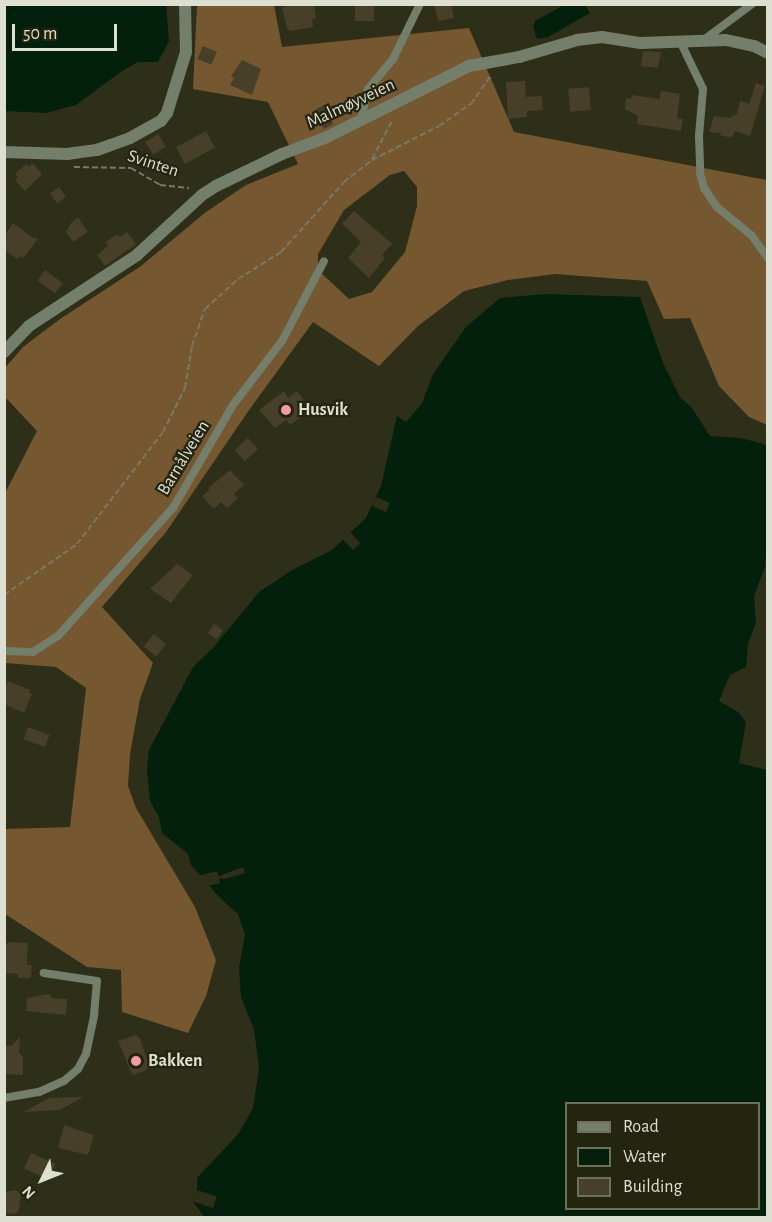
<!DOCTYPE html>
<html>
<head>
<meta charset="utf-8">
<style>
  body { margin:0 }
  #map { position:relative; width:772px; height:1222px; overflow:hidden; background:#2e2f18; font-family:"Alegreya Sans",sans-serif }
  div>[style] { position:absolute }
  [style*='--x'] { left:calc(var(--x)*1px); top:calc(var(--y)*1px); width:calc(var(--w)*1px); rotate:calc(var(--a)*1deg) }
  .forest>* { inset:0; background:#755730 }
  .water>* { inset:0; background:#02200c }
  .pier>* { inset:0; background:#2e2f18; transform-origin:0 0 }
  .building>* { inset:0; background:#473f27; transform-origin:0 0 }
  .path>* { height:2px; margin-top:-1px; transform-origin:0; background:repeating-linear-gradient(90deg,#787966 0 6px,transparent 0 9px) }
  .lane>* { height:8px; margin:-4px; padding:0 4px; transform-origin:4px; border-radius:4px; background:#737e6b }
  .street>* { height:12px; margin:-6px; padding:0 6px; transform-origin:6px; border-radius:6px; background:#737e6b }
  .dots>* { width:16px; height:16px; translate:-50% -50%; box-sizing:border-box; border:3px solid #24250e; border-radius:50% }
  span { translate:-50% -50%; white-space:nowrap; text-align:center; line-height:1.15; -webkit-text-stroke:4.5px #24250e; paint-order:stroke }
  .street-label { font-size:18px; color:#dddfd1 }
  .poi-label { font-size:18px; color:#dddfd1; font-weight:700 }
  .left { translate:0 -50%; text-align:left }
  .frame { position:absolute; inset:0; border:6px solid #dddfd1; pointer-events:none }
  .legend { position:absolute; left:565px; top:1102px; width:195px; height:108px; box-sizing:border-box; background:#24250e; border:2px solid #6e6f5c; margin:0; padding:8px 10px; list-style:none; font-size:18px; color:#dddfd1 }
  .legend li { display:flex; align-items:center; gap:12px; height:30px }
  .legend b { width:30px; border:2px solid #6e6f5c }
  .north { position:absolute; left:12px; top:1150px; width:60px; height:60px; -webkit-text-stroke:4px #24250e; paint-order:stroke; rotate:227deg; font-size:16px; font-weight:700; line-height:24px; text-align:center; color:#dddfd1 }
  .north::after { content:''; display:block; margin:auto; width:21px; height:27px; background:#dddfd1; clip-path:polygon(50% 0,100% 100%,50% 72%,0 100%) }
  .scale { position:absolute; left:12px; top:24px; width:105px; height:27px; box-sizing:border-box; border:3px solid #dddfd1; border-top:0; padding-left:8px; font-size:18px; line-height:21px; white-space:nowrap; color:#dddfd1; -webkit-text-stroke:4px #24250e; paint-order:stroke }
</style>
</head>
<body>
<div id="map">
  <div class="forest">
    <div style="clip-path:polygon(evenodd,197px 5px,274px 5px,282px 47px,469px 28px,514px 132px,767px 180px,767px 425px,749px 417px,719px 386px,690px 318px,664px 319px,647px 281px,555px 274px,508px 280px,464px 291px,418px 326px,379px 366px,313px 322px,249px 410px,166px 532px,102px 607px,153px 663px,140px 699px,130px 754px,128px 786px,136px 808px,195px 907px,216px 960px,206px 996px,188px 1033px,122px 1012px,121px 970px,87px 967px,5px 914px,5px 829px,70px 827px,86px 688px,56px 667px,5px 663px,4px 495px,37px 431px,5px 397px,5px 368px,23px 347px,60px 319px,141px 266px,206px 212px,246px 185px,298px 164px,268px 102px,193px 89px,197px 5px,404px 171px,417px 187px,417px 206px,405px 252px,372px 292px,349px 299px,318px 270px,318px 254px,344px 210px,390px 175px,404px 171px)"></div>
  </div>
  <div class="water">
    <div style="clip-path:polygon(5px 5px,166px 5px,169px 41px,158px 62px,138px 62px,122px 71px,76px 105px,46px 113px,5px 111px)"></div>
    <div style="clip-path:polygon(564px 5px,585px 5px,590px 13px,548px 37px,537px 39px,533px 27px,535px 21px)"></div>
    <div style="clip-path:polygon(evenodd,545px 294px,640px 297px,663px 363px,680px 397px,692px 408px,710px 436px,741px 438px,767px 445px,767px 539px,765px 567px,754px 596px,756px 623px,748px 644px,746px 667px,730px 675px,719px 701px,738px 712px,746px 722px,739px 763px,767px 770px,767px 1217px,204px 1217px,193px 1201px,197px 1190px,197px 1178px,239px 1133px,253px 1108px,259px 1068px,254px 1029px,241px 997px,239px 968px,245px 934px,238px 914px,220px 898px,191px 865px,188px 854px,162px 833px,159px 817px,150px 801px,147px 769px,149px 750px,193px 667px,213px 648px,259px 592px,294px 569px,332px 550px,366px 518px,381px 486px,397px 416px,406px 422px,422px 403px,433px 374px,466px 327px,500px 298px,545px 294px,566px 1104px,758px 1104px,758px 1208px,566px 1208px,566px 1104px)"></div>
  </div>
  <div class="pier">
    <div style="left:376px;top:497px;width:15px;height:10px;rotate:23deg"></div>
    <div style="left:348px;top:530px;width:18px;height:10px;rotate:47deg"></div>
    <div style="clip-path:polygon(243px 867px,245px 873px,224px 879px,219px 878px,220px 883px,207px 886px,198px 876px,217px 871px,219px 876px)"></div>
    <div style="left:197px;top:1190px;width:21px;height:12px;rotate:19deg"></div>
  </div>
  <div class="building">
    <div style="clip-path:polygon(298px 4px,314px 4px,316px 18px,312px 19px,313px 27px,291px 31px,287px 29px,282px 7px)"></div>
    <div style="left:374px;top:4px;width:17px;height:19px;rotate:90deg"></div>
    <div style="clip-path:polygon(434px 4px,451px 4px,454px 18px,438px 21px)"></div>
    <div style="left:203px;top:46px;width:15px;height:14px;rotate:23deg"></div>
    <div style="clip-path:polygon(643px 51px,661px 52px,658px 68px,641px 66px)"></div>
    <div style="clip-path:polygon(242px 60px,261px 69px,252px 95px,230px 85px,234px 78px,231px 76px)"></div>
    <div style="clip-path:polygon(525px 81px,526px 97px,542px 96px,543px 110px,527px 111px,527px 117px,508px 119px,506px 82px)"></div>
    <div style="clip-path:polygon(756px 83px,765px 86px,750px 136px,735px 131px,731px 138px,720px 135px,721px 133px,709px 132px,714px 116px,729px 118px,737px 114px,740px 101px,749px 104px)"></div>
    <div style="left:589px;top:87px;width:23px;height:21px;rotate:85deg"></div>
    <div style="clip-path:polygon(661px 91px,680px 94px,677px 118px,683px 119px,681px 131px,637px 124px,638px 116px,625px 109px,626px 98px,631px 99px,632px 95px,660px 99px)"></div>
    <div style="clip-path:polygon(324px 105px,333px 124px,324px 129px,314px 114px,315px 110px)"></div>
    <div style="left:206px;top:131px;width:19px;height:34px;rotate:62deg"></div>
    <div style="left:158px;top:134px;width:15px;height:15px;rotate:58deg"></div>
    <div style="clip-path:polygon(32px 163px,42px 174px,25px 191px,15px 180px,18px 177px,15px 174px,26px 164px,29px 167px)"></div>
    <div style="left:59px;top:187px;width:12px;height:11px;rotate:55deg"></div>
    <div style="clip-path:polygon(354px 211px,392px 244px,382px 255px,385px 258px,369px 278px,348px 258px,361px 242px,342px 224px)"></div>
    <div style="clip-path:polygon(78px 217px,88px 232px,73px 242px,66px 232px,71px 223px)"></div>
    <div style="clip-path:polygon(13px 223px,33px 238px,38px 238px,24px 258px,21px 256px,17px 259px,4px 250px,4px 236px)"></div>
    <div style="clip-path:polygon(127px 232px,136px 244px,105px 266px,97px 255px,108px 246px,105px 242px,118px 234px,120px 237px)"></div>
    <div style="left:45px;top:270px;width:22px;height:13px;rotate:36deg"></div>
    <div style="clip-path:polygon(284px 391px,288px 398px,297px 391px,311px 410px,290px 425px,286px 420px,275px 428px,259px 410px)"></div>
    <div style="left:248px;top:438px;width:15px;height:18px;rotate:48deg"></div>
    <div style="clip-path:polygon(230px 470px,244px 485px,234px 494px,238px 498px,227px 508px,221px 502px,214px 509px,202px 496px,210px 490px,208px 488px)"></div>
    <div style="clip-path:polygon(177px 564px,193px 575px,171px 603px,150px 589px)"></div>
    <div style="left:214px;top:624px;width:11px;height:11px;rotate:34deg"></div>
    <div style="left:154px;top:634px;width:16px;height:16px;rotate:40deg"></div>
    <div style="clip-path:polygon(7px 681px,30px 690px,29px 693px,32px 694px,24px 713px,4px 704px)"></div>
    <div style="left:28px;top:727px;width:23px;height:13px;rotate:20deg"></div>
    <div style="clip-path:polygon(12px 942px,28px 943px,27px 965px,32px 965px,31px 978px,18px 978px,18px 974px,4px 973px,4px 944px)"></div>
    <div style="clip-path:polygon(49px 994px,52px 998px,67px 999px,66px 1015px,26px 1011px,27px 998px)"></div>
    <div style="clip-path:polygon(136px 1035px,140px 1039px,150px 1068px,134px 1075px,131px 1072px,118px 1041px)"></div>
    <div style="clip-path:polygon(20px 1037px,19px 1052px,23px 1057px,23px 1075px,4px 1074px,4px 1046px,11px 1046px)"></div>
    <div style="clip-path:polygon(83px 1097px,60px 1110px,24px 1112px,49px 1098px)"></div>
    <div style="clip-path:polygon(64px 1125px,94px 1135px,88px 1155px,58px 1148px)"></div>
    <div style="left:31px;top:1153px;width:27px;height:17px;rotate:24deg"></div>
    <div style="clip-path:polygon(16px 1190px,21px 1194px,19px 1210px,16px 1214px,4px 1213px,4px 1192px)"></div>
  </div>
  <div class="path">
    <div style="--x:372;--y:159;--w:45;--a:-62.3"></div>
    <div style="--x:74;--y:167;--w:57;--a:1"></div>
    <div style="--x:131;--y:168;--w:34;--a:30"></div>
    <div style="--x:160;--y:185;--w:29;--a:6"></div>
    <div style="--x:4;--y:595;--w:89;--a:-34.9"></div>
    <div style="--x:77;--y:544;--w:141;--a:-52.5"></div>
    <div style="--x:163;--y:432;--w:49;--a:-63.4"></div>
    <div style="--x:185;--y:388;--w:43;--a:-80.5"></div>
    <div style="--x:192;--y:346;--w:39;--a:-71"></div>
    <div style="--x:205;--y:309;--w:45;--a:-42.3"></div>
    <div style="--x:238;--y:279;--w:51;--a:-32.1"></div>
    <div style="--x:281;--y:252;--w:94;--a:-48"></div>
    <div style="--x:344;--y:182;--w:36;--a:-38"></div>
    <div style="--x:372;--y:160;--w:75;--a:-26.9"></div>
    <div style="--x:439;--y:126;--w:39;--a:-35"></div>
    <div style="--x:471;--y:104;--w:35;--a:-55"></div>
  </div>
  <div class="lane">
    <div style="--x:705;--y:39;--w:59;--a:-36.7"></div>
    <div style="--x:680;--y:41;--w:53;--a:64.4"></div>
    <div style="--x:703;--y:89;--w:47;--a:94.9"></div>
    <div style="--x:699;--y:136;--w:37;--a:88"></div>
    <div style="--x:700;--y:173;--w:16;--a:75"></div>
    <div style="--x:704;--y:188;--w:23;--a:56"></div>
    <div style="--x:717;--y:207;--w:45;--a:39.6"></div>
    <div style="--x:752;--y:236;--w:27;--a:54"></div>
    <div style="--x:361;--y:119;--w:31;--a:-77"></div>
    <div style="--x:368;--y:89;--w:39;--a:-50"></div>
    <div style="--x:393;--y:59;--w:61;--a:-63.9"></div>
    <div style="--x:4;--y:651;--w:29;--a:2"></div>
    <div style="--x:33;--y:652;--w:30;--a:-33"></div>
    <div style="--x:58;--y:636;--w:172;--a:-48.1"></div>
    <div style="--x:173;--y:508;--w:119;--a:-59.8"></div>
    <div style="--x:233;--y:405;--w:81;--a:-52.6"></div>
    <div style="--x:282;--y:341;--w:90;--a:-62.3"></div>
    <div style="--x:4;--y:1098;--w:36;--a:-10"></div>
    <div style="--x:39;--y:1092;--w:27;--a:-24"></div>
    <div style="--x:64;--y:1081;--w:18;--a:-41"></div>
    <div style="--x:78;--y:1069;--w:17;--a:-62"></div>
    <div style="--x:86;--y:1054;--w:40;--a:-78"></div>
    <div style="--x:94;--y:1015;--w:34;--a:-85"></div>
    <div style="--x:97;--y:981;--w:54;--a:-171.4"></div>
  </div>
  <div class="street">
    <div style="--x:4;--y:152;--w:63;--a:1.8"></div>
    <div style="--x:67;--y:154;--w:30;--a:-8"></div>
    <div style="--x:97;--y:150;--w:35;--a:-20"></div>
    <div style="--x:130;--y:138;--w:35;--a:-29"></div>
    <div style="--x:161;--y:121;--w:10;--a:-53"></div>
    <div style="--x:167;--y:113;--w:64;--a:-72.7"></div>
    <div style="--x:186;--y:52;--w:48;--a:-91.2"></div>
    <div style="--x:4;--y:352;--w:36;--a:-46"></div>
    <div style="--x:29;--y:326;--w:129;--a:-33.3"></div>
    <div style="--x:137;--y:255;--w:88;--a:-42.7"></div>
    <div style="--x:202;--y:195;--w:17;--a:-33"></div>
    <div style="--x:216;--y:186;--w:73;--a:-25.9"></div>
    <div style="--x:282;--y:154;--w:48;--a:-20.7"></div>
    <div style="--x:327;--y:137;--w:159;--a:-26.6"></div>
    <div style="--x:469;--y:66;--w:51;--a:-10.2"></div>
    <div style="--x:519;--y:57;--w:60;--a:-16.3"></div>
    <div style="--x:577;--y:40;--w:25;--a:-7"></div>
    <div style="--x:602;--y:37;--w:39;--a:9"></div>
    <div style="--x:641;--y:43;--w:85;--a:-2"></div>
    <div style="--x:726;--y:40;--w:29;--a:12"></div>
    <div style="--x:754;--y:46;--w:16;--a:27"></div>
  </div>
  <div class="dots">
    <div style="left:286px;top:410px;background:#f49aa2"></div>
    <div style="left:136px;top:1061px;background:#f49aa2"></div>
  </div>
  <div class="street-label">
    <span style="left:351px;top:104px;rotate:-25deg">Malmøyveien</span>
    <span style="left:153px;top:164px;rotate:18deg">Svinten</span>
    <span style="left:184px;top:458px;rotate:-59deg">Barnålveien</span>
  </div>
  <div class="poi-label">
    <span class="left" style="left:298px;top:410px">Husvik</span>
    <span class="left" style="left:148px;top:1061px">Bakken</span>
  </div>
  <div class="frame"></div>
  <ul class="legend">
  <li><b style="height:8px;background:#737e6b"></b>Road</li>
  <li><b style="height:16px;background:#02200c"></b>Water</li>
  <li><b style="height:16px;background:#473f27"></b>Building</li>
  </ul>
  <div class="north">N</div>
  <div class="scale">50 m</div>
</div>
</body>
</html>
